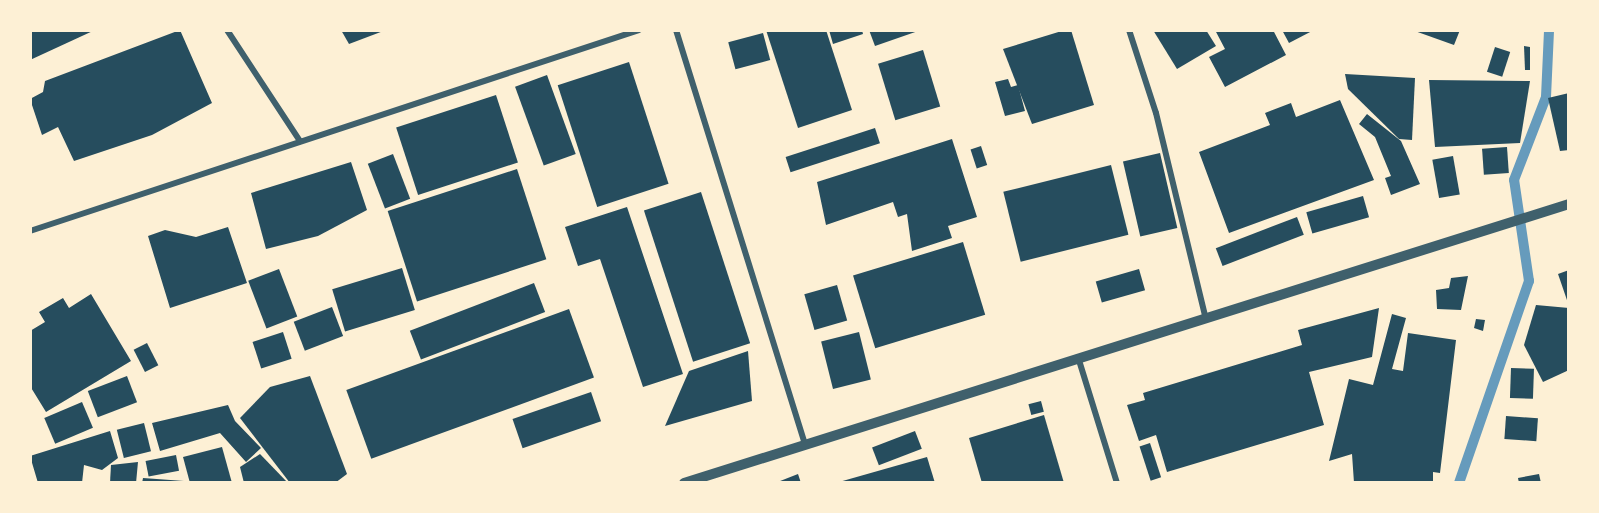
<!DOCTYPE html>
<html>
<head>
<meta charset="utf-8">
<style>
  body { margin:0 }
  #map { position:relative; width:1599px; height:513px; overflow:hidden; background:#fdf0d5; font-family:"Nunito Sans",sans-serif }
  div>[style] { position:absolute }
  [style*='--x'] { left:calc(var(--x)*1px); top:calc(var(--y)*1px); width:calc(var(--w)*1px); rotate:calc(var(--a)*1deg) }
  .stream>* { height:10px; margin:-5px; padding:0 5px; transform-origin:5px; border-radius:5px; background:#669bbc }
  .building>* { inset:0; background:#264d5e; transform-origin:0 0 }
  .minor>* { height:6px; margin:-3px; padding:0 3px; transform-origin:3px; border-radius:3px; background:#3f606c }
  .tertiary>* { height:10px; margin:-5px; padding:0 5px; transform-origin:5px; border-radius:5px; background:#3f606c }
  span { translate:-50% -50%; white-space:nowrap; text-align:center; line-height:1.15; -webkit-text-stroke:4.5px #fdf0d5; paint-order:stroke }
  .frame { position:absolute; inset:0; border:32px solid #fdf0d5; pointer-events:none }
</style>
</head>
<body>
<div id="map">
  <div class="stream">
    <div style="--x:1459;--y:483;--w:214;--a:-70.9"></div>
    <div style="--x:1529;--y:281;--w:102;--a:-98.4"></div>
    <div style="--x:1514;--y:180;--w:89;--a:-68.9"></div>
    <div style="--x:1546;--y:97;--w:67;--a:-87.4"></div>
  </div>
  <div class="building">
    <div style="clip-path:polygon(30px 30px,95px 30px,30px 60px)"></div>
    <div style="clip-path:polygon(180px 30px,212px 103px,152px 135px,74px 161px,58px 127px,42px 135px,30px 99px,43px 92px,45px 81px)"></div>
    <div style="clip-path:polygon(341px 30px,386px 30px,349px 44px)"></div>
    <div style="clip-path:polygon(766px 30px,826px 30px,852px 110px,798px 128px)"></div>
    <div style="clip-path:polygon(829px 30px,862px 30px,863px 34px,833px 44px)"></div>
    <div style="clip-path:polygon(869px 30px,921px 30px,875px 46px)"></div>
    <div style="clip-path:polygon(1065px 30px,1071px 30px,1094px 105px,1032px 124px,1003px 49px)"></div>
    <div style="clip-path:polygon(1153px 30px,1206px 30px,1216px 46px,1177px 69px)"></div>
    <div style="clip-path:polygon(1215px 30px,1273px 30px,1286px 55px,1225px 87px,1209px 57px,1225px 49px)"></div>
    <div style="clip-path:polygon(1282px 30px,1314px 30px,1289px 43px)"></div>
    <div style="clip-path:polygon(1412px 30px,1460px 30px,1454px 45px)"></div>
    <div style="left:763px;top:33px;width:28px;height:36px;rotate:75deg"></div>
    <div style="clip-path:polygon(1524px 46px,1530px 47px,1530px 70px,1525px 70px)"></div>
    <div style="left:1495px;top:47px;width:16px;height:26px;rotate:18deg"></div>
    <div style="left:923px;top:50px;width:59px;height:47px;rotate:73deg"></div>
    <div style="left:629px;top:62px;width:128px;height:75px;rotate:72deg"></div>
    <div style="clip-path:polygon(1345px 74px,1415px 78px,1412px 140px,1399px 139px,1348px 89px)"></div>
    <div style="left:547px;top:75px;width:84px;height:34px;rotate:70deg"></div>
    <div style="clip-path:polygon(1008px 79px,1011px 87px,1018px 85px,1025px 111px,1005px 116px,995px 82px)"></div>
    <div style="clip-path:polygon(1429px 80px,1530px 81px,1520px 143px,1435px 147px)"></div>
    <div style="clip-path:polygon(1569px 93px,1569px 150px,1560px 151px,1548px 98px)"></div>
    <div style="left:496px;top:95px;width:71px;height:105px;rotate:72deg"></div>
    <div style="clip-path:polygon(1340px 100px,1374px 180px,1229px 233px,1199px 152px,1270px 125px,1265px 113px,1291px 103px,1296px 117px)"></div>
    <div style="clip-path:polygon(1367px 114px,1401px 141px,1420px 184px,1391px 195px,1385px 178px,1391px 176px,1375px 137px,1359px 124px)"></div>
    <div style="left:875px;top:128px;width:16px;height:94px;rotate:72deg"></div>
    <div style="clip-path:polygon(952px 139px,977px 217px,948px 226px,952px 238px,912px 251px,907px 214px,898px 217px,893px 202px,826px 225px,817px 182px)"></div>
    <div style="left:981px;top:146px;width:20px;height:11px;rotate:72deg"></div>
    <div style="left:1507px;top:147px;width:26px;height:25px;rotate:86deg"></div>
    <div style="left:1160px;top:153px;width:77px;height:38px;rotate:77deg"></div>
    <div style="left:393px;top:154px;width:48px;height:27px;rotate:69deg"></div>
    <div style="left:1453px;top:156px;width:39px;height:21px;rotate:80deg"></div>
    <div style="clip-path:polygon(351px 162px,367px 210px,318px 236px,266px 249px,251px 193px)"></div>
    <div style="left:1111px;top:165px;width:72px;height:111px;rotate:76deg"></div>
    <div style="left:517px;top:169px;width:95px;height:136px;rotate:72deg"></div>
    <div style="left:701px;top:192px;width:159px;height:60px;rotate:72deg"></div>
    <div style="left:1363px;top:196px;width:22px;height:59px;rotate:74deg"></div>
    <div style="clip-path:polygon(627px 207px,683px 374px,643px 387px,600px 259px,578px 266px,565px 227px)"></div>
    <div style="left:1297px;top:217px;width:19px;height:87px;rotate:69deg"></div>
    <div style="clip-path:polygon(228px 227px,247px 283px,170px 308px,148px 236px,165px 230px,196px 237px)"></div>
    <div style="left:963px;top:242px;width:76px;height:115px;rotate:73deg"></div>
    <div style="left:402px;top:268px;width:44px;height:73px;rotate:73deg"></div>
    <div style="left:279px;top:269px;width:51px;height:33px;rotate:69deg"></div>
    <div style="left:1139px;top:269px;width:22px;height:45px;rotate:74deg"></div>
    <div style="clip-path:polygon(1569px 270px,1569px 306px,1558px 274px)"></div>
    <div style="clip-path:polygon(1468px 276px,1461px 310px,1437px 309px,1436px 290px,1449px 288px,1451px 278px)"></div>
    <div style="left:534px;top:283px;width:31px;height:133px;rotate:69deg"></div>
    <div style="left:837px;top:285px;width:37px;height:34px;rotate:74deg"></div>
    <div style="clip-path:polygon(91px 294px,131px 361px,46px 412px,30px 386px,30px 331px,45px 322px,39px 312px,63px 298px,69px 308px)"></div>
    <div style="clip-path:polygon(1536px 305px,1569px 308px,1569px 370px,1543px 382px,1524px 345px)"></div>
    <div style="left:332px;top:307px;width:31px;height:41px;rotate:69deg"></div>
    <div style="clip-path:polygon(1379px 308px,1372px 357px,1309px 372px,1324px 425px,1167px 472px,1156px 435px,1139px 441px,1127px 405px,1145px 400px,1143px 393px,1302px 345px,1298px 330px)"></div>
    <div style="left:569px;top:309px;width:73px;height:237px;rotate:70deg"></div>
    <div style="clip-path:polygon(1392px 314px,1406px 318px,1392px 369px,1403px 371px,1408px 333px,1456px 340px,1440px 473px,1433px 472px,1433px 483px,1354px 483px,1352px 454px,1329px 461px,1349px 379px,1373px 385px)"></div>
    <div style="clip-path:polygon(1476px 319px,1485px 320px,1483px 331px,1474px 328px)"></div>
    <div style="left:283px;top:332px;width:28px;height:32px;rotate:72deg"></div>
    <div style="left:859px;top:332px;width:49px;height:39px;rotate:76deg"></div>
    <div style="left:147px;top:343px;width:25px;height:15px;rotate:63deg"></div>
    <div style="clip-path:polygon(748px 351px,752px 401px,665px 426px,689px 371px)"></div>
    <div style="left:1511px;top:368px;width:23px;height:30px;rotate:2deg"></div>
    <div style="left:127px;top:376px;width:28px;height:42px;rotate:69deg"></div>
    <div style="clip-path:polygon(310px 376px,347px 474px,335px 483px,290px 483px,240px 418px,270px 387px)"></div>
    <div style="left:591px;top:392px;width:31px;height:83px;rotate:71deg"></div>
    <div style="left:1041px;top:401px;width:11px;height:13px;rotate:75deg"></div>
    <div style="left:82px;top:402px;width:28px;height:41px;rotate:67deg"></div>
    <div style="clip-path:polygon(228px 405px,235px 421px,261px 448px,246px 462px,220px 433px,160px 451px,152px 423px)"></div>
    <div style="clip-path:polygon(1044px 415px,1064px 483px,982px 483px,969px 438px)"></div>
    <div style="left:1506px;top:416px;width:32px;height:23px;rotate:4deg"></div>
    <div style="left:144px;top:423px;width:29px;height:28px;rotate:76deg"></div>
    <div style="clip-path:polygon(110px 431px,118px 458px,102px 470px,84px 465px,82px 483px,38px 483px,30px 456px)"></div>
    <div style="left:915px;top:431px;width:19px;height:46px;rotate:69deg"></div>
    <div style="left:1150px;top:443px;width:36px;height:11px;rotate:72deg"></div>
    <div style="clip-path:polygon(222px 447px,232px 483px,190px 483px,183px 457px)"></div>
    <div style="clip-path:polygon(260px 454px,288px 483px,244px 483px,240px 467px)"></div>
    <div style="left:176px;top:455px;width:16px;height:31px;rotate:79deg"></div>
    <div style="clip-path:polygon(927px 457px,935px 483px,839px 483px,839px 482px)"></div>
    <div style="clip-path:polygon(138px 462px,136px 483px,110px 483px,111px 465px)"></div>
    <div style="clip-path:polygon(798px 474px,801px 483px,775px 483px)"></div>
    <div style="clip-path:polygon(1539px 474px,1541px 483px,1519px 483px,1518px 478px)"></div>
    <div style="clip-path:polygon(143px 478px,184px 481px,184px 483px,142px 483px)"></div>
  </div>
  <div class="minor">
    <div style="--x:227;--y:30;--w:133;--a:56.7"></div>
    <div style="--x:676;--y:30;--w:435;--a:72.7"></div>
    <div style="--x:1129;--y:30;--w:87;--a:72"></div>
    <div style="--x:1156;--y:113;--w:212;--a:76.4"></div>
    <div style="--x:30;--y:231;--w:641;--a:-18.27"></div>
    <div style="--x:1078;--y:357;--w:132;--a:72.8"></div>
  </div>
  <div class="tertiary">
    <div style="--x:684;--y:483;--w:928;--a:-17.5"></div>
  </div>
  <div class="frame"></div>
</div>
</body>
</html>
